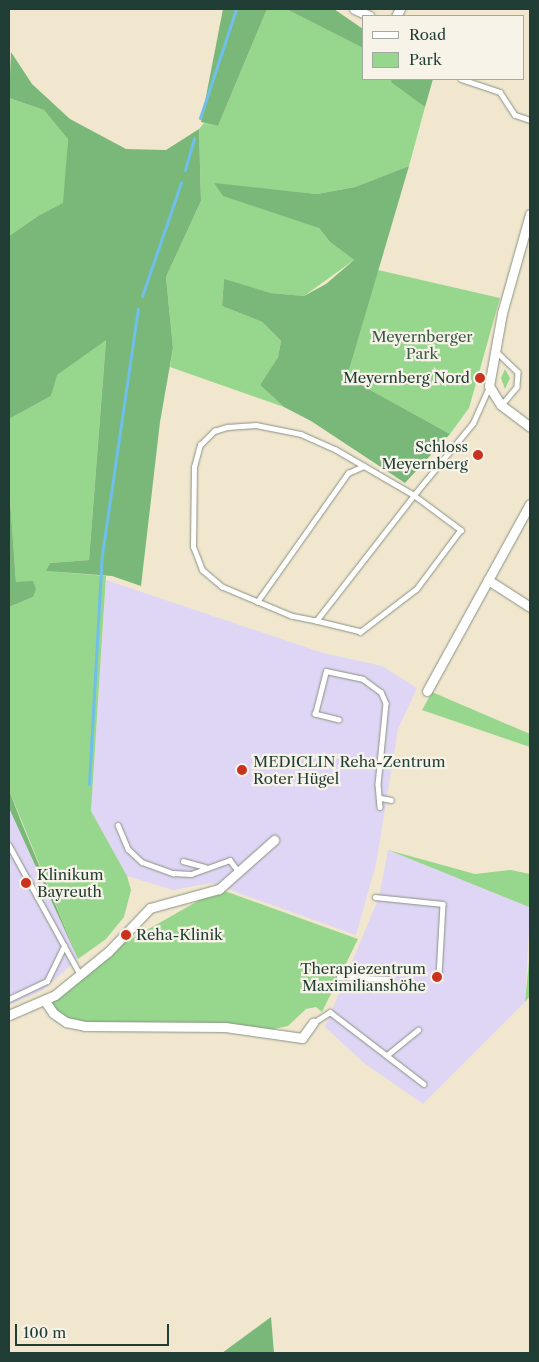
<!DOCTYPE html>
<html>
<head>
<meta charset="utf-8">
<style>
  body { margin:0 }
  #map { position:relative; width:539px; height:1362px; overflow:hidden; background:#f1e7cf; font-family:"Libre Caslon Text",serif }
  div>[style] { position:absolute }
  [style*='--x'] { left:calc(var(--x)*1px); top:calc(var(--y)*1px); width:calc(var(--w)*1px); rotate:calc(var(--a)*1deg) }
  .built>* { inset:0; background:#dfd5f5 }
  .green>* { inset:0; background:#97d78d }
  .forest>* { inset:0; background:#79b878 }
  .stream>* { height:3px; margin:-1.5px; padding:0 1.5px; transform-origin:1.5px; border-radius:1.5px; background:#70bfeb }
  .roads { filter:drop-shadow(0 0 1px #889282) drop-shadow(0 0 1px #889282) }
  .lane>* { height:4.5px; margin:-2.25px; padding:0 2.25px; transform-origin:2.25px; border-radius:2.25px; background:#fff }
  .street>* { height:9px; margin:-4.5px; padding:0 4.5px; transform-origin:4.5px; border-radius:4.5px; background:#fff }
  .dots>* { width:14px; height:14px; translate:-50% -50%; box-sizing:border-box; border:2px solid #f7f3e8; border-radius:50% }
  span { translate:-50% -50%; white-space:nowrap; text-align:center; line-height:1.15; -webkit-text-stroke:4.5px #f7f3e8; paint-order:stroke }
  .park-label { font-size:15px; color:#375c46 }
  .poi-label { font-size:15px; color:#1f3d34 }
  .right { translate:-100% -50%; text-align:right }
  .left { translate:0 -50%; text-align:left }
  .frame { position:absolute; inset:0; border:10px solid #1f3d34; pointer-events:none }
  .legend { position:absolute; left:362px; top:15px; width:162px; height:65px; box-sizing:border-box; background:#f7f3e8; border:1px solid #a1aaa0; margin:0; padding:6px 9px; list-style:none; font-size:15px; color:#1f3d34 }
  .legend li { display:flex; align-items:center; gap:10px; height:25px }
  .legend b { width:25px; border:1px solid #a1aaa0 }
  .scale { position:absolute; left:15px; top:1324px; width:154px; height:22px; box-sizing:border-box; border:2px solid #1f3d34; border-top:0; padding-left:6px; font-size:15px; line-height:18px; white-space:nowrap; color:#1f3d34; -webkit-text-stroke:4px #f7f3e8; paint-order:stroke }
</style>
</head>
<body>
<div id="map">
  <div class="built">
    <div style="clip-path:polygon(106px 580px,323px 653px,382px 666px,417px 688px,398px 729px,376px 864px,356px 935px,211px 883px,173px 890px,127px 876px,91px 811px)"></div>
    <div style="clip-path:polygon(9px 808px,78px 959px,43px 990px,9px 1005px)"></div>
    <div style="clip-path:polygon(388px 850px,530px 907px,530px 910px,525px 1002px,423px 1104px,364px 1063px,325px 1027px,379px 897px)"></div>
  </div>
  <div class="green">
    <div style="clip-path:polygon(267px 9px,286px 9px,363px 48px,363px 79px,392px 79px,425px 107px,409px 166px,355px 187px,317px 194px,215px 184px,319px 228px,330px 242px,354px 260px,304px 296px,271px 293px,224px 280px,222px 306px,262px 322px,281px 341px,278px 357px,260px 385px,284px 407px,170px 367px,173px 348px,166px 277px,201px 201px,199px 129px,204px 123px,218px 126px)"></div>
    <div style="clip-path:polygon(9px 98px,44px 110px,68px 138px,64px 203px,38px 216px,9px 236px)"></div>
    <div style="clip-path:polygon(378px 270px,500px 298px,469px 408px,450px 434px,347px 377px)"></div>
    <div style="clip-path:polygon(106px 339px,89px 560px,50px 563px,47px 571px,106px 576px,91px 811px,127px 876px,131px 890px,124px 917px,106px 939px,78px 959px,9px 790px,9px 607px,33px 597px,16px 582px,9px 487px,9px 419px,51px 396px,56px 375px)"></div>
    <div style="clip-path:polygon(505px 369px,510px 378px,505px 389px,501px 378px)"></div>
    <div style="clip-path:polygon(432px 692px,530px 734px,530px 747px,422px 710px)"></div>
    <div style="clip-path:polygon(388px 850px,475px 874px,511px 870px,530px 874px,530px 910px,529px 907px)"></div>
    <div style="clip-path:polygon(219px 889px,358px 939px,322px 1012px,316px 1007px,306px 1009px,288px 1026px,259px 1032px,66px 1022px,45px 1001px,108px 952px)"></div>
    <div style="clip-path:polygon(530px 951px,530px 996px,525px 1002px)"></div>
  </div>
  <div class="forest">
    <div style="clip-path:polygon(223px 9px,267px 9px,218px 126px,201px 122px)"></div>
    <div style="clip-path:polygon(286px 9px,334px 9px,363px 29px,363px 48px)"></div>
    <div style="clip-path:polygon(11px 52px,32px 84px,70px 119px,126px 149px,166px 150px,199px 129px,201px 201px,166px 277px,173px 348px,160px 422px,141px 586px,112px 576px,46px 571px,50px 563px,89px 560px,106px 340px,57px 375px,51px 396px,9px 419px,9px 236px,38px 216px,63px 203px,68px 139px,44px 110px,9px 98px)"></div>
    <div style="clip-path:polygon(392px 79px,433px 79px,425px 107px,391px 82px)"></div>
    <div style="clip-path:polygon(409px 166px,347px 377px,450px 434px,405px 483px,311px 421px,284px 407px,260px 385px,278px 357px,281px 341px,262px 322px,222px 306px,224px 279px,271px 293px,304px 296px,326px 284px,354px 260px,330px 242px,319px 228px,223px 196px,214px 183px,317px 194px,355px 187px)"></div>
    <div style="clip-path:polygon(9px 487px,16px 582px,33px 581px,36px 589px,33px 597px,9px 607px)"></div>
    <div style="clip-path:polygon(9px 790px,22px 824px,78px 959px,9px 808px)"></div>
    <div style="clip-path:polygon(271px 1317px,274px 1353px,222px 1353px)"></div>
  </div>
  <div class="stream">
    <div style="--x:200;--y:118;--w:115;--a:-71.7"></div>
    <div style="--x:185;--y:170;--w:33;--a:-74"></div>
    <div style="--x:142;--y:296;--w:120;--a:-71"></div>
    <div style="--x:89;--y:784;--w:229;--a:-86.8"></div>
    <div style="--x:102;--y:555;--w:249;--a:-81.7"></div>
  </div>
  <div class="roads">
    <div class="lane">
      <div style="--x:461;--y:79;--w:41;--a:18.4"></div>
      <div style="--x:500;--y:92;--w:27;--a:57"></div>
      <div style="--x:515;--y:115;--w:16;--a:18"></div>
      <div style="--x:496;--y:351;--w:30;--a:44"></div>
      <div style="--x:518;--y:372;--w:15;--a:94"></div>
      <div style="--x:517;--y:387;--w:23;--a:130"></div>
      <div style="--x:257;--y:602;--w:158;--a:-54.8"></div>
      <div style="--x:348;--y:473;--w:17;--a:-24"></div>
      <div style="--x:316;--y:621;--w:25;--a:-169"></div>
      <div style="--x:291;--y:616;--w:75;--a:-157.2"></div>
      <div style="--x:222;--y:587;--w:26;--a:-140"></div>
      <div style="--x:202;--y:570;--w:25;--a:-111"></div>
      <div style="--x:193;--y:547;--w:80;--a:-89.3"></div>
      <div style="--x:194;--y:467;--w:23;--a:-75"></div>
      <div style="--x:200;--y:445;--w:20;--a:-45"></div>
      <div style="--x:214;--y:431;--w:14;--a:-17"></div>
      <div style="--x:227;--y:427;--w:29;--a:-4"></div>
      <div style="--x:256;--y:425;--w:46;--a:11.3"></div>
      <div style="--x:301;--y:434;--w:37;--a:24"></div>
      <div style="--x:335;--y:449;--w:91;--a:30.2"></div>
      <div style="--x:414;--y:495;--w:59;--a:36.7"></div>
      <div style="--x:461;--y:530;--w:74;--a:126.7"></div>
      <div style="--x:417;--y:589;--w:71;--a:142.5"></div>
      <div style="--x:361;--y:632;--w:46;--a:-166.3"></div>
      <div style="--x:316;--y:621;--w:160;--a:-52.1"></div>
      <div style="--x:414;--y:495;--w:93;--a:-50.7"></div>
      <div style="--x:473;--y:423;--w:39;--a:-66"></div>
      <div style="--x:339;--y:720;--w:25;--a:-166"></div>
      <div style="--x:315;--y:714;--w:44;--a:-75.7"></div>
      <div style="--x:326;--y:671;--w:38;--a:12"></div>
      <div style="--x:363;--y:679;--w:22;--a:36"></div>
      <div style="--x:381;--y:692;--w:12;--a:66"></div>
      <div style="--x:386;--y:703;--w:81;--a:95.6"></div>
      <div style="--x:378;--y:784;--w:23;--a:85"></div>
      <div style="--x:381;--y:798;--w:10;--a:11"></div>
      <div style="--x:118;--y:825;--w:26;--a:67"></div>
      <div style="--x:128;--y:849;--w:19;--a:43"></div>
      <div style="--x:142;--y:862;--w:33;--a:20"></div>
      <div style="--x:173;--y:873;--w:18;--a:3"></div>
      <div style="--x:191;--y:874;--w:41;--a:-19.7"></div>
      <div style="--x:230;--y:860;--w:15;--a:53"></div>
      <div style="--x:9;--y:845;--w:147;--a:61.2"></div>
      <div style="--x:183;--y:861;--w:23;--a:15"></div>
      <div style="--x:375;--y:897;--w:68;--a:5.9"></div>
      <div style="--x:443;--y:904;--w:72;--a:93.2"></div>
      <div style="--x:339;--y:977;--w:49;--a:2.3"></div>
      <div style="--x:9;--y:999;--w:42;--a:-25.3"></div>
      <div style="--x:47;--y:981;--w:39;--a:-64"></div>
      <div style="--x:313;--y:1023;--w:20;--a:-33"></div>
      <div style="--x:330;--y:1012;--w:118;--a:37.5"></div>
      <div style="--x:387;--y:1055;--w:40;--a:-39"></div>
    </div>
    <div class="street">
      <div style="--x:354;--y:9;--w:17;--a:24"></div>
      <div style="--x:396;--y:16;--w:8;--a:-60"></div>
      <div style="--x:530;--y:214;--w:103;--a:105.8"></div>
      <div style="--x:502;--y:313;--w:74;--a:100.1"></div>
      <div style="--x:489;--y:386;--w:22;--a:58"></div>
      <div style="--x:501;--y:405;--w:36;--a:37"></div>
      <div style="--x:488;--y:580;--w:50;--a:32.7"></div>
      <div style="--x:427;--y:691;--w:213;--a:-61.2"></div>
      <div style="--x:45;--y:1001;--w:14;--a:56"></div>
      <div style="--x:53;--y:1013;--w:16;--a:35"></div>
      <div style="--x:66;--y:1022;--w:19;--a:12"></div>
      <div style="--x:85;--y:1026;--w:140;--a:0.4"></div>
      <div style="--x:225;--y:1027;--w:78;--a:8.1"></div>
      <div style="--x:302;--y:1038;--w:19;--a:-54"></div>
      <div style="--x:9;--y:1015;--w:50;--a:-23.5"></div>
      <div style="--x:55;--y:995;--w:68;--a:-39.1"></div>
      <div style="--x:108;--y:952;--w:61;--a:-46.3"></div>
      <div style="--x:150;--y:908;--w:72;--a:-15.4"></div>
      <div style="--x:219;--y:889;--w:74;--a:-41.7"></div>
    </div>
  </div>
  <div class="dots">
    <div style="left:480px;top:378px;background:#c8321e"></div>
    <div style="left:478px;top:455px;background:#c8321e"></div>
    <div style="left:242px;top:770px;background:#c8321e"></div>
    <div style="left:26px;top:883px;background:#c8321e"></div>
    <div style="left:126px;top:935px;background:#c8321e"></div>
    <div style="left:437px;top:977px;background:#c8321e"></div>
  </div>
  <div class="park-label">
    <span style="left:422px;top:345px">Meyernberger<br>Park</span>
  </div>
  <div class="poi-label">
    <span class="right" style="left:470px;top:378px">Meyernberg Nord</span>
    <span class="right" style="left:468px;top:455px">Schloss<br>Meyernberg</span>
    <span class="left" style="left:253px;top:770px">MEDICLIN Reha-Zentrum<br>Roter Hügel</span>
    <span class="left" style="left:37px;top:883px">Klinikum<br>Bayreuth</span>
    <span class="left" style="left:136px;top:935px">Reha-Klinik</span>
    <span class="right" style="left:426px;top:977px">Therapiezentrum<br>Maximilianshöhe</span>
  </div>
  <div class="frame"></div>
  <ul class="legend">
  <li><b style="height:6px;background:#fff"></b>Road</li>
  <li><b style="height:14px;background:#97d78d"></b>Park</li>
  </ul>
  <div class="scale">100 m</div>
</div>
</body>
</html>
